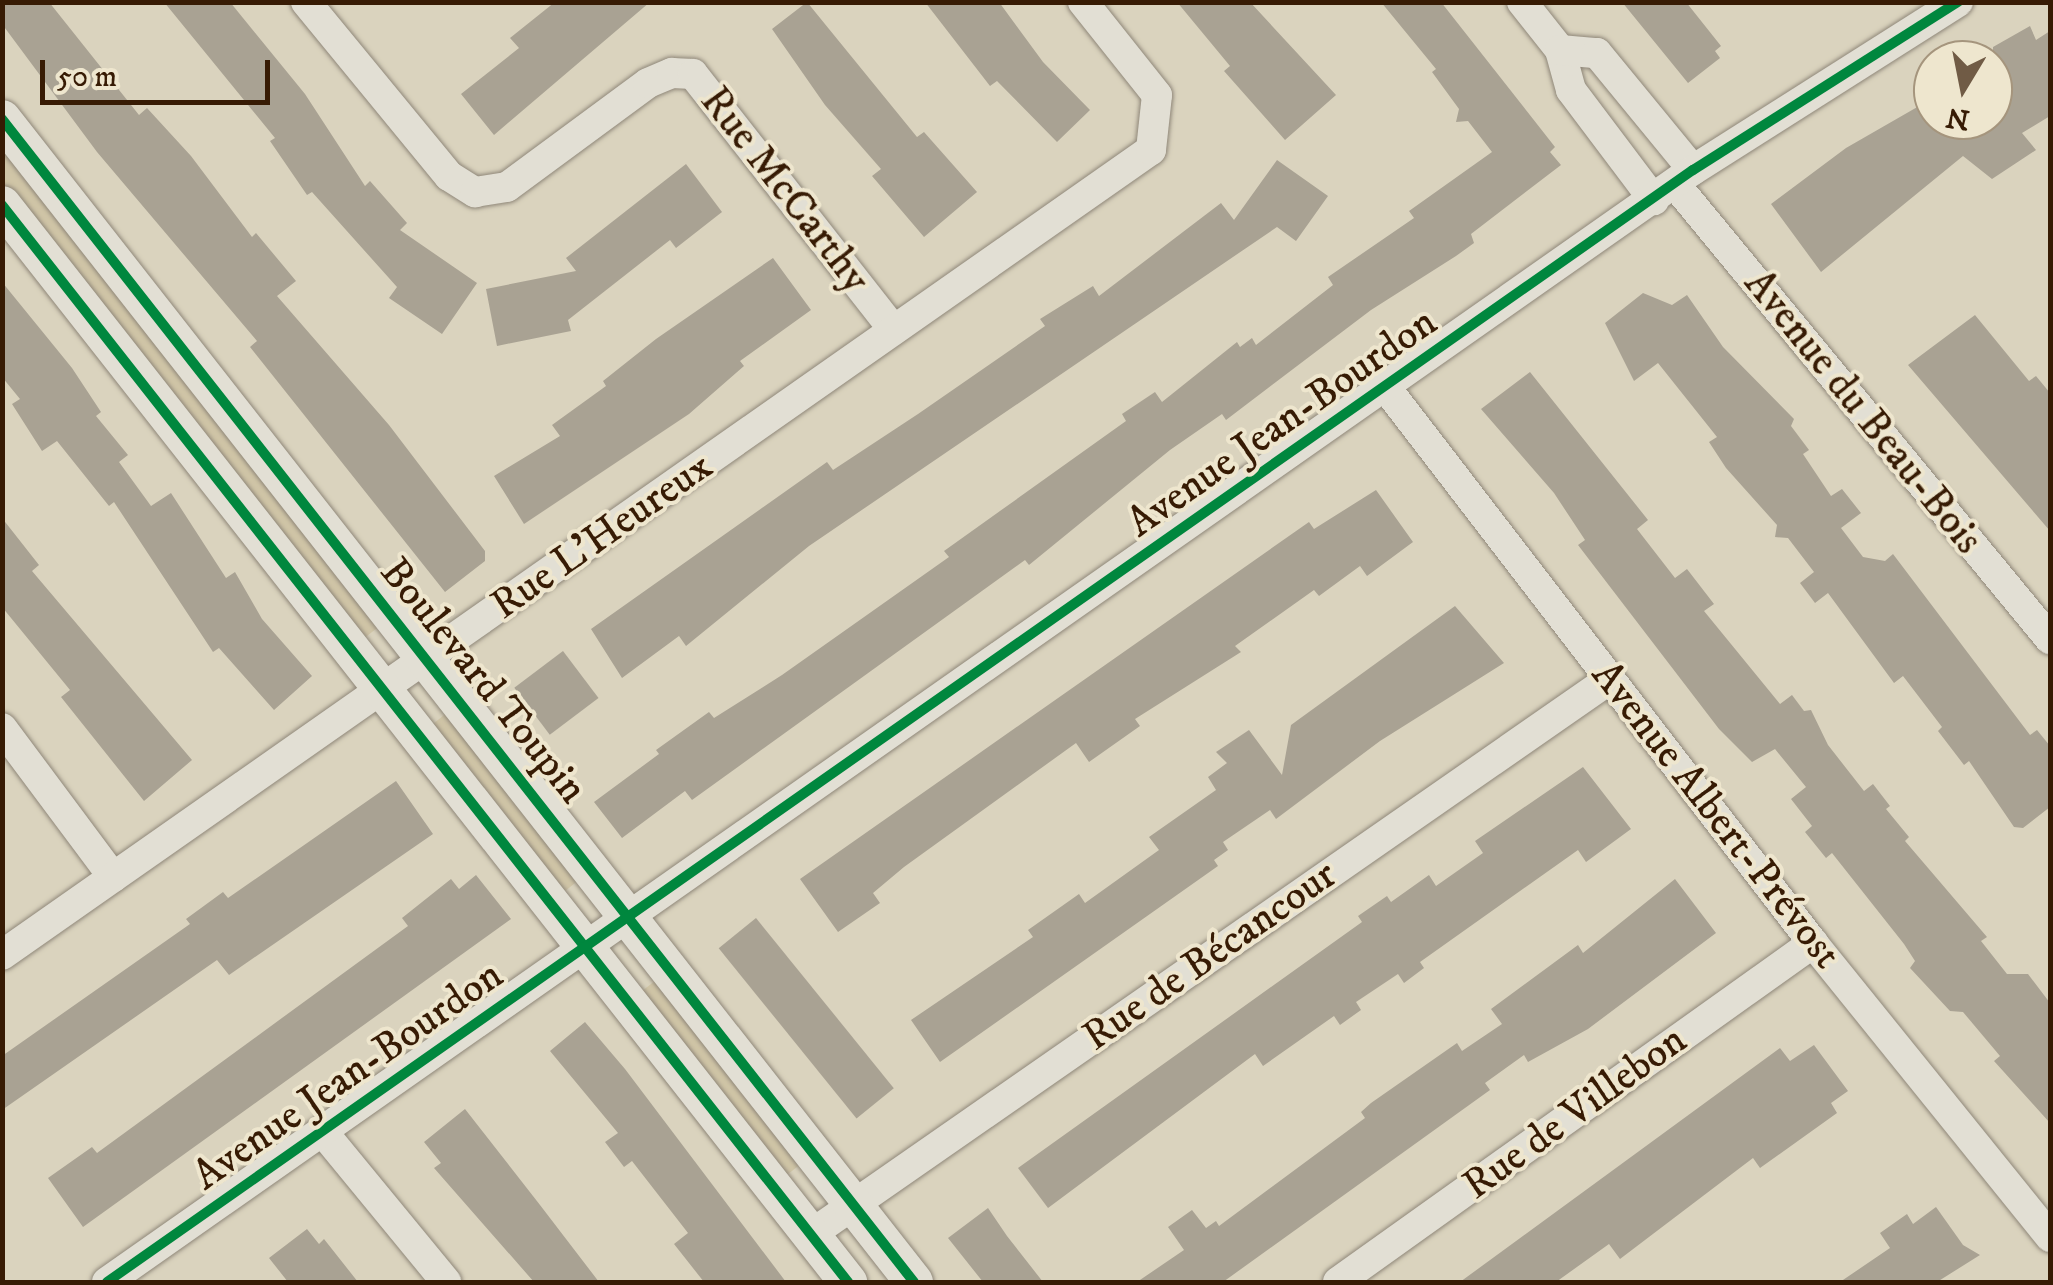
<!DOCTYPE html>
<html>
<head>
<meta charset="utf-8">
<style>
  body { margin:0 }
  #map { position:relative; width:2053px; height:1285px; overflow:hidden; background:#dad3be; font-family:"IM FELL DW Pica",serif }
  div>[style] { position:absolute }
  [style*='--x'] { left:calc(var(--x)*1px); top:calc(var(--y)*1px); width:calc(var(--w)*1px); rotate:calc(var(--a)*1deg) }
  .green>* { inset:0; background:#d0c5a7; transform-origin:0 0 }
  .building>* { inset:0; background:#a9a293; transform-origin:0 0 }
  .roads { filter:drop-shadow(0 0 2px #8f8779) drop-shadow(0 0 2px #8f8779) }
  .minor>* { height:30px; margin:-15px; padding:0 15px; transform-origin:15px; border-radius:15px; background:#e2dfd4 }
  .tertiary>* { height:38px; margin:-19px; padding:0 19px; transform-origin:19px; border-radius:19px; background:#e2dfd4 }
  .cycleway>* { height:10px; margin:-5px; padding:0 5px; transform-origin:5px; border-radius:5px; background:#00873e }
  span { translate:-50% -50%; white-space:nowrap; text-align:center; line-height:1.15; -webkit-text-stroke:8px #eee6ce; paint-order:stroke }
  .street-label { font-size:42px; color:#371b04 }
  .frame { position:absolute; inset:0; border:5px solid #371b04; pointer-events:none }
  .north { position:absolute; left:1913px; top:40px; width:100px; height:100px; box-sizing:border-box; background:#eee6ce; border:2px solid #a5957d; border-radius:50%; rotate:190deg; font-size:28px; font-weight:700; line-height:40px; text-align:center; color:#371b04 }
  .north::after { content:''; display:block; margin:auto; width:35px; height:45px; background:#705b45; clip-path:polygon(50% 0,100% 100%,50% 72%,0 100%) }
  .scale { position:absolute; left:40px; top:60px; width:230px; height:45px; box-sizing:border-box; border:5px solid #371b04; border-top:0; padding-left:12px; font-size:30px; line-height:35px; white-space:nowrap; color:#371b04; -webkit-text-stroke:8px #eee6ce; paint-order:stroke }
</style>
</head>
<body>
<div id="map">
  <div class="green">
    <div style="left:2px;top:142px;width:614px;height:45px;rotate:52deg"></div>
    <div style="left:449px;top:711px;width:213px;height:27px;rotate:51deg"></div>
    <div style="left:660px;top:977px;width:234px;height:28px;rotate:52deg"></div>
  </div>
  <div class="building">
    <div style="clip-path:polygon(2px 2px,49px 2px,139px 115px,147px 108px,191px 156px,252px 237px,256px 233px,296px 281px,277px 296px,389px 425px,485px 551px,485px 561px,445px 592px,250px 347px,257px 341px,97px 152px,2px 24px)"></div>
    <div style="clip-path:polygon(164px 2px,230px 2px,305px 94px,365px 186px,370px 181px,407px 223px,400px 230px,477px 283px,442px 334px,389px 298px,397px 287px,312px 192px,307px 195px,270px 141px,275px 138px)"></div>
    <div style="clip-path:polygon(555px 2px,650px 2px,494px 135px,461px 94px,519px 48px,510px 38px)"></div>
    <div style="clip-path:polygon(807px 2px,917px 137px,924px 132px,977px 192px,924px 237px,872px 176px,881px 169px,825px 105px,772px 29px)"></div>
    <div style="clip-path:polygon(925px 2px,999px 2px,1043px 62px,1090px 110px,1057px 142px,997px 81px,990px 86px)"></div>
    <div style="clip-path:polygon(1177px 2px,1250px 2px,1336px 95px,1285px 140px,1224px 71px,1230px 66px)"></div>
    <div style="clip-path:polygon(1381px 2px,1441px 2px,1555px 147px,1550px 152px,1561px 165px,1471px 234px,1474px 243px,1456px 256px,1371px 310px,1226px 420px,1222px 414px,1170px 450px,1029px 565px,1025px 560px,692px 800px,685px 791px,622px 838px,594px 802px,659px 754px,656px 750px,709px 712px,714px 718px,782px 675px,949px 557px,944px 551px,1126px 421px,1122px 414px,1155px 392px,1162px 402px,1237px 342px,1240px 347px,1252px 338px,1256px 345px,1333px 285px,1328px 277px,1414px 218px,1409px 211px,1492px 152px,1468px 121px,1456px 122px,1459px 109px,1432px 72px,1436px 69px)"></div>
    <div style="clip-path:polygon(1622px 2px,1686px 2px,1721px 46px,1715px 51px,1720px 58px,1688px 83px)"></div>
    <div style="clip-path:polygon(2030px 26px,2036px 40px,2050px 31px,2050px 116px,2022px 133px,2036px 150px,1992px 179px,1963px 156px,1821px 272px,1771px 204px,1846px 148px,1933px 98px,1933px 120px,1993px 120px,1993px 47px)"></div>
    <div style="clip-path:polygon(1277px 160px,1328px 196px,1296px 241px,1277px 227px,809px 546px,686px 646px,679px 636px,622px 678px,591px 629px,827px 462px,833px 470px,918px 414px,1045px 326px,1040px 319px,1093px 286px,1099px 296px,1221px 203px,1234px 220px)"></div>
    <div style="clip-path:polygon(686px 164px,722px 212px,676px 248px,670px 240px,568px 320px,571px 331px,497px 346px,486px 289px,576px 271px,566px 258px)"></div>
    <div style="clip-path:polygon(773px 258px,811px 310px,740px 361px,744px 366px,689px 414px,524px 524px,494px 476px,560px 436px,552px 425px,606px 386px,603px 381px,656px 339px)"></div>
    <div style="clip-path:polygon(2px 282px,72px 368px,101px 412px,96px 416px,128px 455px,119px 462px,151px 506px,171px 493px,226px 578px,235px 572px,262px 619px,312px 676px,274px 710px,219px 648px,213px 652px,114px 502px,109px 506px,57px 441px,42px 451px,12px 404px,20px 399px,2px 377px)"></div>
    <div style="clip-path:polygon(1643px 293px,1672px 305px,1687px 295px,1723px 347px,1794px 419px,1791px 426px,1809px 450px,1803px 454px,1831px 496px,1842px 489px,1861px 513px,1841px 528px,1863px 557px,1885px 561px,1893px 554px,2030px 735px,2037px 730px,2050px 746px,2050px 807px,2023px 828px,2014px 827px,1969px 761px,1964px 765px,1938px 731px,1942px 727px,1903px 676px,1894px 683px,1828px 593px,1815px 603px,1800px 583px,1814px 572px,1788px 538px,1775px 537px,1777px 525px,1726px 468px,1709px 442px,1717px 437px,1658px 363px,1634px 381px,1605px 323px)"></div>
    <div style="clip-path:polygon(1975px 315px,2029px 381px,2036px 376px,2050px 393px,2050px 531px,1908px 365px)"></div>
    <div style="clip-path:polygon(1530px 372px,1648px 520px,1637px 529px,1675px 578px,1687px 569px,1714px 604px,1704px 611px,1780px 704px,1792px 695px,1804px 711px,1811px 710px,1828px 745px,1864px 791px,1873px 784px,1890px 806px,1886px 809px,1909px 837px,1905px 841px,1987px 937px,1981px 941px,2007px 974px,2028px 974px,2050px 1003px,2050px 1123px,1994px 1061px,2000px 1056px,1963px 1012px,1950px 1011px,1910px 968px,1915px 961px,1904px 944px,1832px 853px,1826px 858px,1805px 832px,1812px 826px,1791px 799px,1806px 787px,1775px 749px,1752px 762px,1719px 729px,1578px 545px,1585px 540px,1554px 493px,1481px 409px)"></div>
    <div style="clip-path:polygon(1376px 490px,1413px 542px,1367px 576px,1360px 566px,1319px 596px,1314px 590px,1235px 646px,1241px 652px,1135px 719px,1140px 726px,1089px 762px,1076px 743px,904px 867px,873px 893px,880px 903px,838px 932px,800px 879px,1309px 522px,1314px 529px)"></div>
    <div style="clip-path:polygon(2px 518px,39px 565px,32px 571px,192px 760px,144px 801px,61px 697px,70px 690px,2px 607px)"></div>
    <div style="clip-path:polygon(1455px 606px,1504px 663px,1380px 741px,1276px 819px,1270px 810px,1223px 842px,1228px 850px,1214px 860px,1218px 866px,940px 1062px,911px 1020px,1033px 937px,1028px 930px,1079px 894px,1085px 903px,1159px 850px,1149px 837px,1216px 790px,1208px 777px,1227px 763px,1216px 752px,1249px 730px,1282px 775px,1291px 725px)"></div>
    <div style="left:563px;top:651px;width:59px;height:61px;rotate:53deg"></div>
    <div style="clip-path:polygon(1583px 767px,1631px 829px,1586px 862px,1578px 850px,1420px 962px,1424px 968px,1404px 983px,1398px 974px,1356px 1002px,1361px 1010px,1340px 1025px,1334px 1016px,1263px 1066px,1255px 1054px,1048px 1208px,1018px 1168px,1362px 922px,1358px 916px,1387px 896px,1391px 902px,1429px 875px,1436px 886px,1483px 853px,1475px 841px)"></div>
    <div style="clip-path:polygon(396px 781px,433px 834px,229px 975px,217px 960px,2px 1110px,2px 1056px,190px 924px,186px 919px,223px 892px,228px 898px)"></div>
    <div style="clip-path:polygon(476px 875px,511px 919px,83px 1227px,48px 1178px,92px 1147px,97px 1153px,408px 926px,402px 918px,451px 879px,459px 889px)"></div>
    <div style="clip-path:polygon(1675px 879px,1716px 933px,1588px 1029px,1528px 1062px,1524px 1055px,1485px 1083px,1490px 1090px,1223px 1282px,1137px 1282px,1184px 1250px,1168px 1227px,1192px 1210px,1206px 1228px,1216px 1221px,1219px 1226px,1365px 1118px,1361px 1112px,1371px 1103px,1457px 1043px,1462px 1051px,1502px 1024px,1491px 1009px,1578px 945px,1583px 953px)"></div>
    <div style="left:756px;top:918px;width:219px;height:48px;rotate:51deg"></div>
    <div style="clip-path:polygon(585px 1022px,625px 1069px,786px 1282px,704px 1282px,674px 1244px,688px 1233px,632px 1161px,624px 1167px,605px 1142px,618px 1133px,550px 1051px)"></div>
    <div style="clip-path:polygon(1814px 1045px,1848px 1091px,1831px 1103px,1837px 1113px,1760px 1168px,1753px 1158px,1620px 1259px,1609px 1244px,1556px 1282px,1460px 1282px,1780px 1048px,1790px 1061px)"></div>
    <div style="clip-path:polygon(465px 1109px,540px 1205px,599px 1282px,534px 1282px,434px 1168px,441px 1163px,424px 1142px)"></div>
    <div style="clip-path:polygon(1936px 1207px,1963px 1245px,1980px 1255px,1937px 1282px,1840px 1282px,1890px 1248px,1880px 1233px,1907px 1214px,1913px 1224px)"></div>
    <div style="clip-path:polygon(988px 1208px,1007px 1236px,1043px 1282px,983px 1282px,948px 1238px)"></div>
    <div style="clip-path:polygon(307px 1229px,319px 1244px,324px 1239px,358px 1282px,288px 1282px,269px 1258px)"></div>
  </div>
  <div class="roads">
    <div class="minor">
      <div style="--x:306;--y:2;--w:225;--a:50.6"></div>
      <div style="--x:449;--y:176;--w:31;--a:32"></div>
      <div style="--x:475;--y:192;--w:32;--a:-9"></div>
      <div style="--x:507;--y:187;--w:175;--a:-36.4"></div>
      <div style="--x:648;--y:83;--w:26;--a:-23"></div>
      <div style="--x:672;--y:73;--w:21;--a:3"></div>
      <div style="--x:693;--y:74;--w:325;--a:51.9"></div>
      <div style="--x:1522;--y:2;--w:61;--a:51.6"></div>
      <div style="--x:1560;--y:50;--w:41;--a:74.6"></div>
      <div style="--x:1571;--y:90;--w:138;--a:53"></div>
      <div style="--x:1560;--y:50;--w:37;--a:5"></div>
      <div style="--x:1597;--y:53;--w:151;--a:50.6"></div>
      <div style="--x:1675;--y:184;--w:590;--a:50.51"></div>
      <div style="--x:1387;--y:389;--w:699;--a:52.44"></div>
      <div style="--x:1813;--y:943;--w:378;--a:51.1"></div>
      <div style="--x:2;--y:728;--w:186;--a:53.3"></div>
      <div style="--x:2;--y:955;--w:1403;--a:-35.02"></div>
      <div style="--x:1151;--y:150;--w:55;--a:-83.8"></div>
      <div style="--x:1157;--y:95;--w:119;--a:-128.5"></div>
      <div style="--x:323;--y:1132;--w:194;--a:50.6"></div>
      <div style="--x:810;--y:1235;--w:974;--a:-34.8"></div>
      <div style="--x:107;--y:1282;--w:1937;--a:-35.04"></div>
      <div style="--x:1693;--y:170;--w:314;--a:-32.4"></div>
      <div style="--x:1338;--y:1282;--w:584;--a:-35.51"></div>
    </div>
    <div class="tertiary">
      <div style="--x:2;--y:119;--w:1478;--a:51.9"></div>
      <div style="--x:2;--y:205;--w:1370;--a:51.85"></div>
    </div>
  </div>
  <div class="cycleway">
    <div style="--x:2;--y:119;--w:1478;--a:51.9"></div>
    <div style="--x:2;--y:205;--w:1370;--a:51.85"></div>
    <div style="--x:107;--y:1282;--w:1937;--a:-35.04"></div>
    <div style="--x:1693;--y:170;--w:314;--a:-32.4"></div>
  </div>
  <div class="street-label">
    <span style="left:785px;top:190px;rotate:52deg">Rue McCarthy</span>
    <span style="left:1863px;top:412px;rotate:51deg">Avenue du Beau-Bois</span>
    <span style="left:1282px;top:423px;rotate:-35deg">Avenue Jean-Bourdon</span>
    <span style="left:602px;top:536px;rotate:-35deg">Rue L'Heureux</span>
    <span style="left:483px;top:681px;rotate:51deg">Boulevard Toupin</span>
    <span style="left:1716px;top:815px;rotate:52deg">Avenue Albert-Prévost</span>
    <span style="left:1210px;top:956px;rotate:-35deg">Rue de Bécancour</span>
    <span style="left:348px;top:1076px;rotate:-35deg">Avenue Jean-Bourdon</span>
    <span style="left:1575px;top:1113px;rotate:-36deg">Rue de Villebon</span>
  </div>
  <div class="frame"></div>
  <div class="north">N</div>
  <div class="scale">50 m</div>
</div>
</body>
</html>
